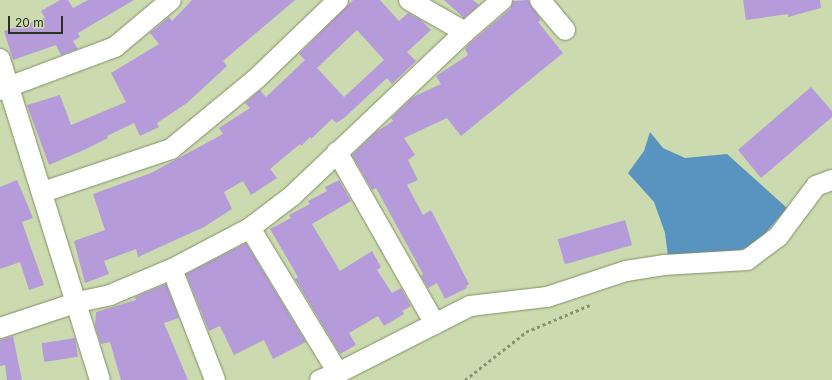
<!DOCTYPE html>
<html>
<head>
<meta charset="utf-8">
<style>
  body { margin:0 }
  #map { position:relative; width:832px; height:380px; overflow:hidden; background:#ccdbaf; font-family:Inter,sans-serif }
  div>[style] { position:absolute }
  [style*='--x'] { left:calc(var(--x)*1px); top:calc(var(--y)*1px); width:calc(var(--w)*1px); rotate:calc(var(--a)*1deg) }
  .water>* { inset:0; background:#5994c1 }
  .building>* { inset:0; background:#b59bd9; transform-origin:0 0 }
  .path>* { height:2.5px; margin-top:-1.25px; transform-origin:0; background:repeating-linear-gradient(90deg,#879272 0 3px,transparent 0 6px) }
  .roads { filter:drop-shadow(0 0 1px #818f65) drop-shadow(0 0 1px #818f65) }
  .street>* { height:20px; margin:-10px; padding:0 10px; transform-origin:10px; border-radius:10px; background:#fff }
  span { translate:-50% -50%; white-space:nowrap; text-align:center; line-height:1.15; -webkit-text-stroke:3.5px #ccdbaf; paint-order:stroke }
  .scale { position:absolute; left:8px; top:16px; width:55px; height:18px; box-sizing:border-box; border:2px solid #2a301f; border-top:0; padding-left:5px; font-size:12px; line-height:14px; white-space:nowrap; color:#2a301f; -webkit-text-stroke:3px #ccdbaf; paint-order:stroke }
</style>
</head>
<body>
<div id="map">
  <div class="water">
    <div style="clip-path:polygon(650px 132px,663px 148px,685px 158px,727px 154px,787px 208px,756px 244px,732px 253px,668px 256px,665px 233px,654px 202px,628px 173px,644px 151px)"></div>
  </div>
  <div class="building">
    <div style="clip-path:polygon(60px 0,68px 0,73px 8px,88px 0,134px 0,78px 33px,80px 37px,73px 41px,78px 49px,61px 55px,56px 45px,13px 60px,4px 31px,45px 18px,41px 11px)"></div>
    <div style="clip-path:polygon(192px 0,295px 0,223px 61px,227px 66px,187px 103px,157px 123px,159px 127px,140px 136px,134px 123px,107px 136px,108px 138px,86px 149px,49px 165px,27px 105px,60px 95px,71px 125px,126px 102px,111px 73px,159px 44px,150px 33px,169px 17px,172px 21px)"></div>
    <div style="clip-path:polygon(evenodd,353px 0,380px 0,399px 21px,408px 13px,421px 20px,431px 30px,407px 52px,416px 61px,392px 84px,387px 78px,344px 118px,336px 123px,332px 119px,311px 139px,310px 137px,301px 146px,300px 144px,270px 169px,277px 178px,251px 195px,243px 181px,224px 192px,232px 209px,204px 227px,138px 257px,136px 249px,104px 261px,109px 274px,85px 283px,74px 241px,105px 230px,93px 194px,151px 173px,223px 134px,219px 128px,250px 108px,245px 103px,260px 90px,266px 97px,305px 60px,299px 54px,353px 0,357px 30px,384px 60px,344px 97px,317px 68px,357px 30px)"></div>
    <div style="clip-path:polygon(444px 0,473px 0,479px 5px,464px 18px)"></div>
    <div style="clip-path:polygon(528px 0,541px 20px,538px 22px,563px 53px,461px 136px,447px 118px,404px 138px,415px 155px,408px 160px,418px 180px,407px 185px,423px 215px,431px 210px,469px 284px,466px 286px,467px 288px,445px 299px,437px 283px,428px 288px,421px 276px,423px 274px,376px 188px,372px 190px,352px 155px,376px 132px,393px 121px,391px 118px,413px 97px,441px 84px,436px 76px,468px 55px,465px 49px,469px 44px,510px 9px,513px 1px)"></div>
    <div style="clip-path:polygon(743px 0,820px 0,821px 8px,788px 17px,788px 14px,746px 20px)"></div>
    <div style="clip-path:polygon(811px 87px,832px 111px,832px 117px,761px 178px,738px 150px)"></div>
    <div style="clip-path:polygon(17px 180px,33px 218px,22px 222px,44px 285px,29px 290px,20px 262px,0 269px,0 187px)"></div>
    <div style="clip-path:polygon(339px 180px,351px 201px,312px 224px,340px 271px,372px 251px,381px 267px,377px 270px,392px 293px,401px 288px,411px 306px,402px 311px,404px 314px,384px 326px,378px 316px,349px 333px,356px 345px,340px 354px,295px 279px,298px 277px,270px 229px,291px 218px,289px 215px,310px 204px,308px 201px,327px 191px,325px 187px)"></div>
    <div style="left:625px;top:220px;width:26px;height:70px;rotate:74deg"></div>
    <div style="clip-path:polygon(246px 243px,306px 342px,273px 359px,264px 340px,234px 355px,220px 326px,209px 331px,186px 274px)"></div>
    <div style="clip-path:polygon(166px 284px,179px 318px,164px 323px,188px 380px,121px 380px,110px 342px,101px 344px,95px 326px,96px 312px,136px 300px,135px 297px)"></div>
    <div style="clip-path:polygon(13px 336px,22px 380px,7px 380px,5px 365px,0 366px,0 340px)"></div>
    <div style="left:75px;top:338px;width:19px;height:34px;rotate:81deg"></div>
  </div>
  <div class="path">
    <div style="--x:465;--y:380;--w:78;--a:-38.2"></div>
    <div style="--x:526;--y:332;--w:69;--a:-22.9"></div>
  </div>
  <div class="roads">
    <div class="street">
      <div style="--x:409;--y:0;--w:64;--a:29.7"></div>
      <div style="--x:540;--y:0;--w:39;--a:50"></div>
      <div style="--x:0;--y:59;--w:336;--a:72.7"></div>
      <div style="--x:0;--y:90;--w:123;--a:-20.5"></div>
      <div style="--x:115;--y:47;--w:73;--a:-40"></div>
      <div style="--x:337;--y:152;--w:198;--a:60.3"></div>
      <div style="--x:43;--y:192;--w:135;--a:-18.6"></div>
      <div style="--x:171;--y:149;--w:110;--a:-39.5"></div>
      <div style="--x:256;--y:79;--w:114;--a:-43.9"></div>
      <div style="--x:250;--y:228;--w:170;--a:58.7"></div>
      <div style="--x:172;--y:269;--w:119;--a:68.8"></div>
      <div style="--x:0;--y:328;--w:82;--a:-18.4"></div>
      <div style="--x:78;--y:302;--w:33;--a:-12"></div>
      <div style="--x:110;--y:295;--w:67;--a:-22.8"></div>
      <div style="--x:172;--y:269;--w:88;--a:-27.7"></div>
      <div style="--x:250;--y:228;--w:53;--a:-37.3"></div>
      <div style="--x:292;--y:196;--w:238;--a:-43.5"></div>
      <div style="--x:465;--y:32;--w:49;--a:-40.9"></div>
      <div style="--x:320;--y:380;--w:19;--a:-21"></div>
      <div style="--x:338;--y:373;--w:148;--a:-26.9"></div>
      <div style="--x:470;--y:306;--w:78;--a:-6.7"></div>
      <div style="--x:547;--y:297;--w:83;--a:-18.2"></div>
      <div style="--x:626;--y:271;--w:38;--a:-9"></div>
      <div style="--x:664;--y:265;--w:83;--a:-3.4"></div>
      <div style="--x:747;--y:260;--w:39;--a:-37"></div>
      <div style="--x:778;--y:237;--w:64;--a:-53.3"></div>
      <div style="--x:816;--y:186;--w:17;--a:-21"></div>
    </div>
  </div>
  <div class="scale">20 m</div>
</div>
</body>
</html>
